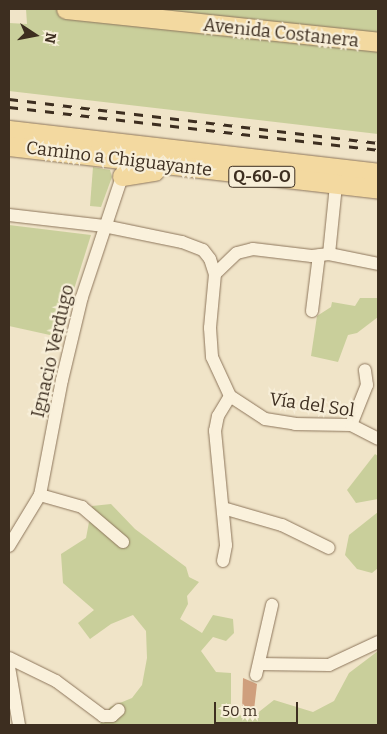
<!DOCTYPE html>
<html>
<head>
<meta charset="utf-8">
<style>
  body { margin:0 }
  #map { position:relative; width:387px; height:734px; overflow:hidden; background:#f0e4c8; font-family:Bitter,serif }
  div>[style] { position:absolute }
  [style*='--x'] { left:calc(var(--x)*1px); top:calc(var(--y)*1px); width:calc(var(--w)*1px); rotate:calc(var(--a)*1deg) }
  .green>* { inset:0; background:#c9cf9b }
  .building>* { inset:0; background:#cf9f7d }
  .roads { filter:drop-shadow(0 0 1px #8d765c) drop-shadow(0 0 1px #8d765c) }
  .minor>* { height:12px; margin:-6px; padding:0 6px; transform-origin:6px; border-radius:6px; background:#faf1dc }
  .primary>* { height:19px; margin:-9.5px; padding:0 9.5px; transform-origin:9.5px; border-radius:9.5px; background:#f3d9a0 }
  .rail>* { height:3px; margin-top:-1.5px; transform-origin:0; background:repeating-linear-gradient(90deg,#3d2e20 0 9px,transparent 0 18px) }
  span { translate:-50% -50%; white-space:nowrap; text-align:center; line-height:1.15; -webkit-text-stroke:4.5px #f7eed8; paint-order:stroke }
  .shield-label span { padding:1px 4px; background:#f7eed8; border:1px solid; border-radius:4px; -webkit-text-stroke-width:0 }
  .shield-label { font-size:16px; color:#3d2e20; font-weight:700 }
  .street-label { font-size:18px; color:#3d2e20 }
  .frame { position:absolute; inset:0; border:10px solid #3d2e20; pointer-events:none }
  .north { position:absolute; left:10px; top:10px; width:50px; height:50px; -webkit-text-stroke:4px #f7eed8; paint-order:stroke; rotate:101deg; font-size:14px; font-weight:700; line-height:20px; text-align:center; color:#3d2e20 }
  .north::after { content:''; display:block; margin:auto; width:18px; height:22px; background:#3d2e20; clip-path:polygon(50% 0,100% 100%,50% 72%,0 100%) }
  .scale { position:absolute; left:214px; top:702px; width:84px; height:22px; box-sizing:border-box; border:2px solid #3d2e20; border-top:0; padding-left:6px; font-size:15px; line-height:18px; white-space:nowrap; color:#3d2e20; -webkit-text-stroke:4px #f7eed8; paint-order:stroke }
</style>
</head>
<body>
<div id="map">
  <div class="green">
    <div style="clip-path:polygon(26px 9px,378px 9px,378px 134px,9px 91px,9px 23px,27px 24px)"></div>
    <div style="clip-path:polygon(93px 167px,110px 170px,112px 177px,101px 207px,90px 206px)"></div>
    <div style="clip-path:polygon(9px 225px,91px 235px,59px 337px,9px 326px)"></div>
    <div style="clip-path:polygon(360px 298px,378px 298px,378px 317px,357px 333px,348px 335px,338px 362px,311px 356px,317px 316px,331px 307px,332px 302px,355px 306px)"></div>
    <div style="clip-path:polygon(375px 454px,378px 456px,378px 499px,356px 503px,347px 490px)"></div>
    <div style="clip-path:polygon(111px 504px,135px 529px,186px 567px,189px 577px,199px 582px,187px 596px,188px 604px,180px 619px,202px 633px,213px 615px,233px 619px,234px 633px,226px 641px,213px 637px,201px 651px,216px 672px,231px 673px,231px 713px,251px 718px,274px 700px,313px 712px,334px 701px,349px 673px,378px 651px,378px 725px,88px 725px,100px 724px,110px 707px,132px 698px,142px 685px,147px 658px,146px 631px,133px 615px,111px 624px,90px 639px,78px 623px,94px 610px,63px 583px,61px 554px,86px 538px,92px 506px)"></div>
    <div style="clip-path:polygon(378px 512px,378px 568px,372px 573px,357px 569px,345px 555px,349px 535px)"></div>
  </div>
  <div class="building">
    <div style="clip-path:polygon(243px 678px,257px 684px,254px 710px,242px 710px)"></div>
  </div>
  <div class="roads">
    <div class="minor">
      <div style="--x:9;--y:215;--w:96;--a:6.6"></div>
      <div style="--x:104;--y:226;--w:80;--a:11.6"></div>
      <div style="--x:182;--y:242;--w:22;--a:21"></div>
      <div style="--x:203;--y:250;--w:11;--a:52"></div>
      <div style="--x:210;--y:259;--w:16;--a:72"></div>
      <div style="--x:215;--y:274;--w:54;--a:95.3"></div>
      <div style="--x:210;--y:328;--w:29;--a:86"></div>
      <div style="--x:212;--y:357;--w:43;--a:65.2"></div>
      <div style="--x:230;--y:396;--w:42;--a:33.3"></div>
      <div style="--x:265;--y:419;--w:30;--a:9"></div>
      <div style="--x:295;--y:424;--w:56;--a:1"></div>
      <div style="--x:351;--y:425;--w:30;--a:27"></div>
      <div style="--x:329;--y:254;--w:69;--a:-84.2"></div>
      <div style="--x:215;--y:274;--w:30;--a:-44"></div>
      <div style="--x:237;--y:253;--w:16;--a:-14"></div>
      <div style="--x:253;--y:249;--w:59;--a:6.8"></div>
      <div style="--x:312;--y:256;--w:17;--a:-7"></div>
      <div style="--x:329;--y:254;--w:50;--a:11.5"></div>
      <div style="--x:312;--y:311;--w:56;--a:-82.9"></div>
      <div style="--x:351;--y:425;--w:43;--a:-68.2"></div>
      <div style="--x:367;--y:385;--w:15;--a:-98"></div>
      <div style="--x:40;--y:495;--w:44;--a:15.9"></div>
      <div style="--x:82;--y:507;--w:54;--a:40.5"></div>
      <div style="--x:223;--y:508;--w:61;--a:16.1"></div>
      <div style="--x:282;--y:525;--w:52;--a:26.1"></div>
      <div style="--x:9;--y:546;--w:60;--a:-58.7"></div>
      <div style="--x:40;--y:495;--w:117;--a:-79.2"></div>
      <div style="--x:62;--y:380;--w:85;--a:-76.5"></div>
      <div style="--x:82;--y:297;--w:136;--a:-71.6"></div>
      <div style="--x:223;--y:561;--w:16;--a:-79"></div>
      <div style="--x:226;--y:545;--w:115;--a:-95.5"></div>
      <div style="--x:215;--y:431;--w:15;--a:-79"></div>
      <div style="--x:218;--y:416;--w:23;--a:-59"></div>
      <div style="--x:9;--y:658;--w:52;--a:26.1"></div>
      <div style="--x:56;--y:681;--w:59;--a:36.7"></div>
      <div style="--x:103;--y:716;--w:9;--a:0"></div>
      <div style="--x:112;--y:716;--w:9;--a:-41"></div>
      <div style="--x:259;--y:664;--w:70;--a:0.8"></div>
      <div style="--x:329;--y:665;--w:54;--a:-25.1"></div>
      <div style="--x:9;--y:667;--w:59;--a:80.2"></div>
      <div style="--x:256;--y:675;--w:72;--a:-77.1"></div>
    </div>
    <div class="primary">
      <div style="--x:66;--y:9;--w:314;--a:6"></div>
      <div style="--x:9;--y:130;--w:371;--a:6.6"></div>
      <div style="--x:9;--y:146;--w:371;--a:6.6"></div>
      <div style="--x:122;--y:176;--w:33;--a:-9"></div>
    </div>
  </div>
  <div class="rail">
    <div style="--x:9;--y:99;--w:372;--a:6.8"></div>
    <div style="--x:9;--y:107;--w:371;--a:6.6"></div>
  </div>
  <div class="shield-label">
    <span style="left:262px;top:177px">Q-60-O</span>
  </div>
  <div class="street-label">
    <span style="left:281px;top:33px;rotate:6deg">Avenida Costanera</span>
    <span style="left:119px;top:159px;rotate:7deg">Camino a Chiguayante</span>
    <span style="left:53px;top:351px;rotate:-77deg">Ignacio Verdugo</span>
    <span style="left:312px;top:405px;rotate:8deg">Vía del Sol</span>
  </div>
  <div class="frame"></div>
  <div class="north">N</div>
  <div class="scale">50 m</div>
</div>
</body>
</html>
